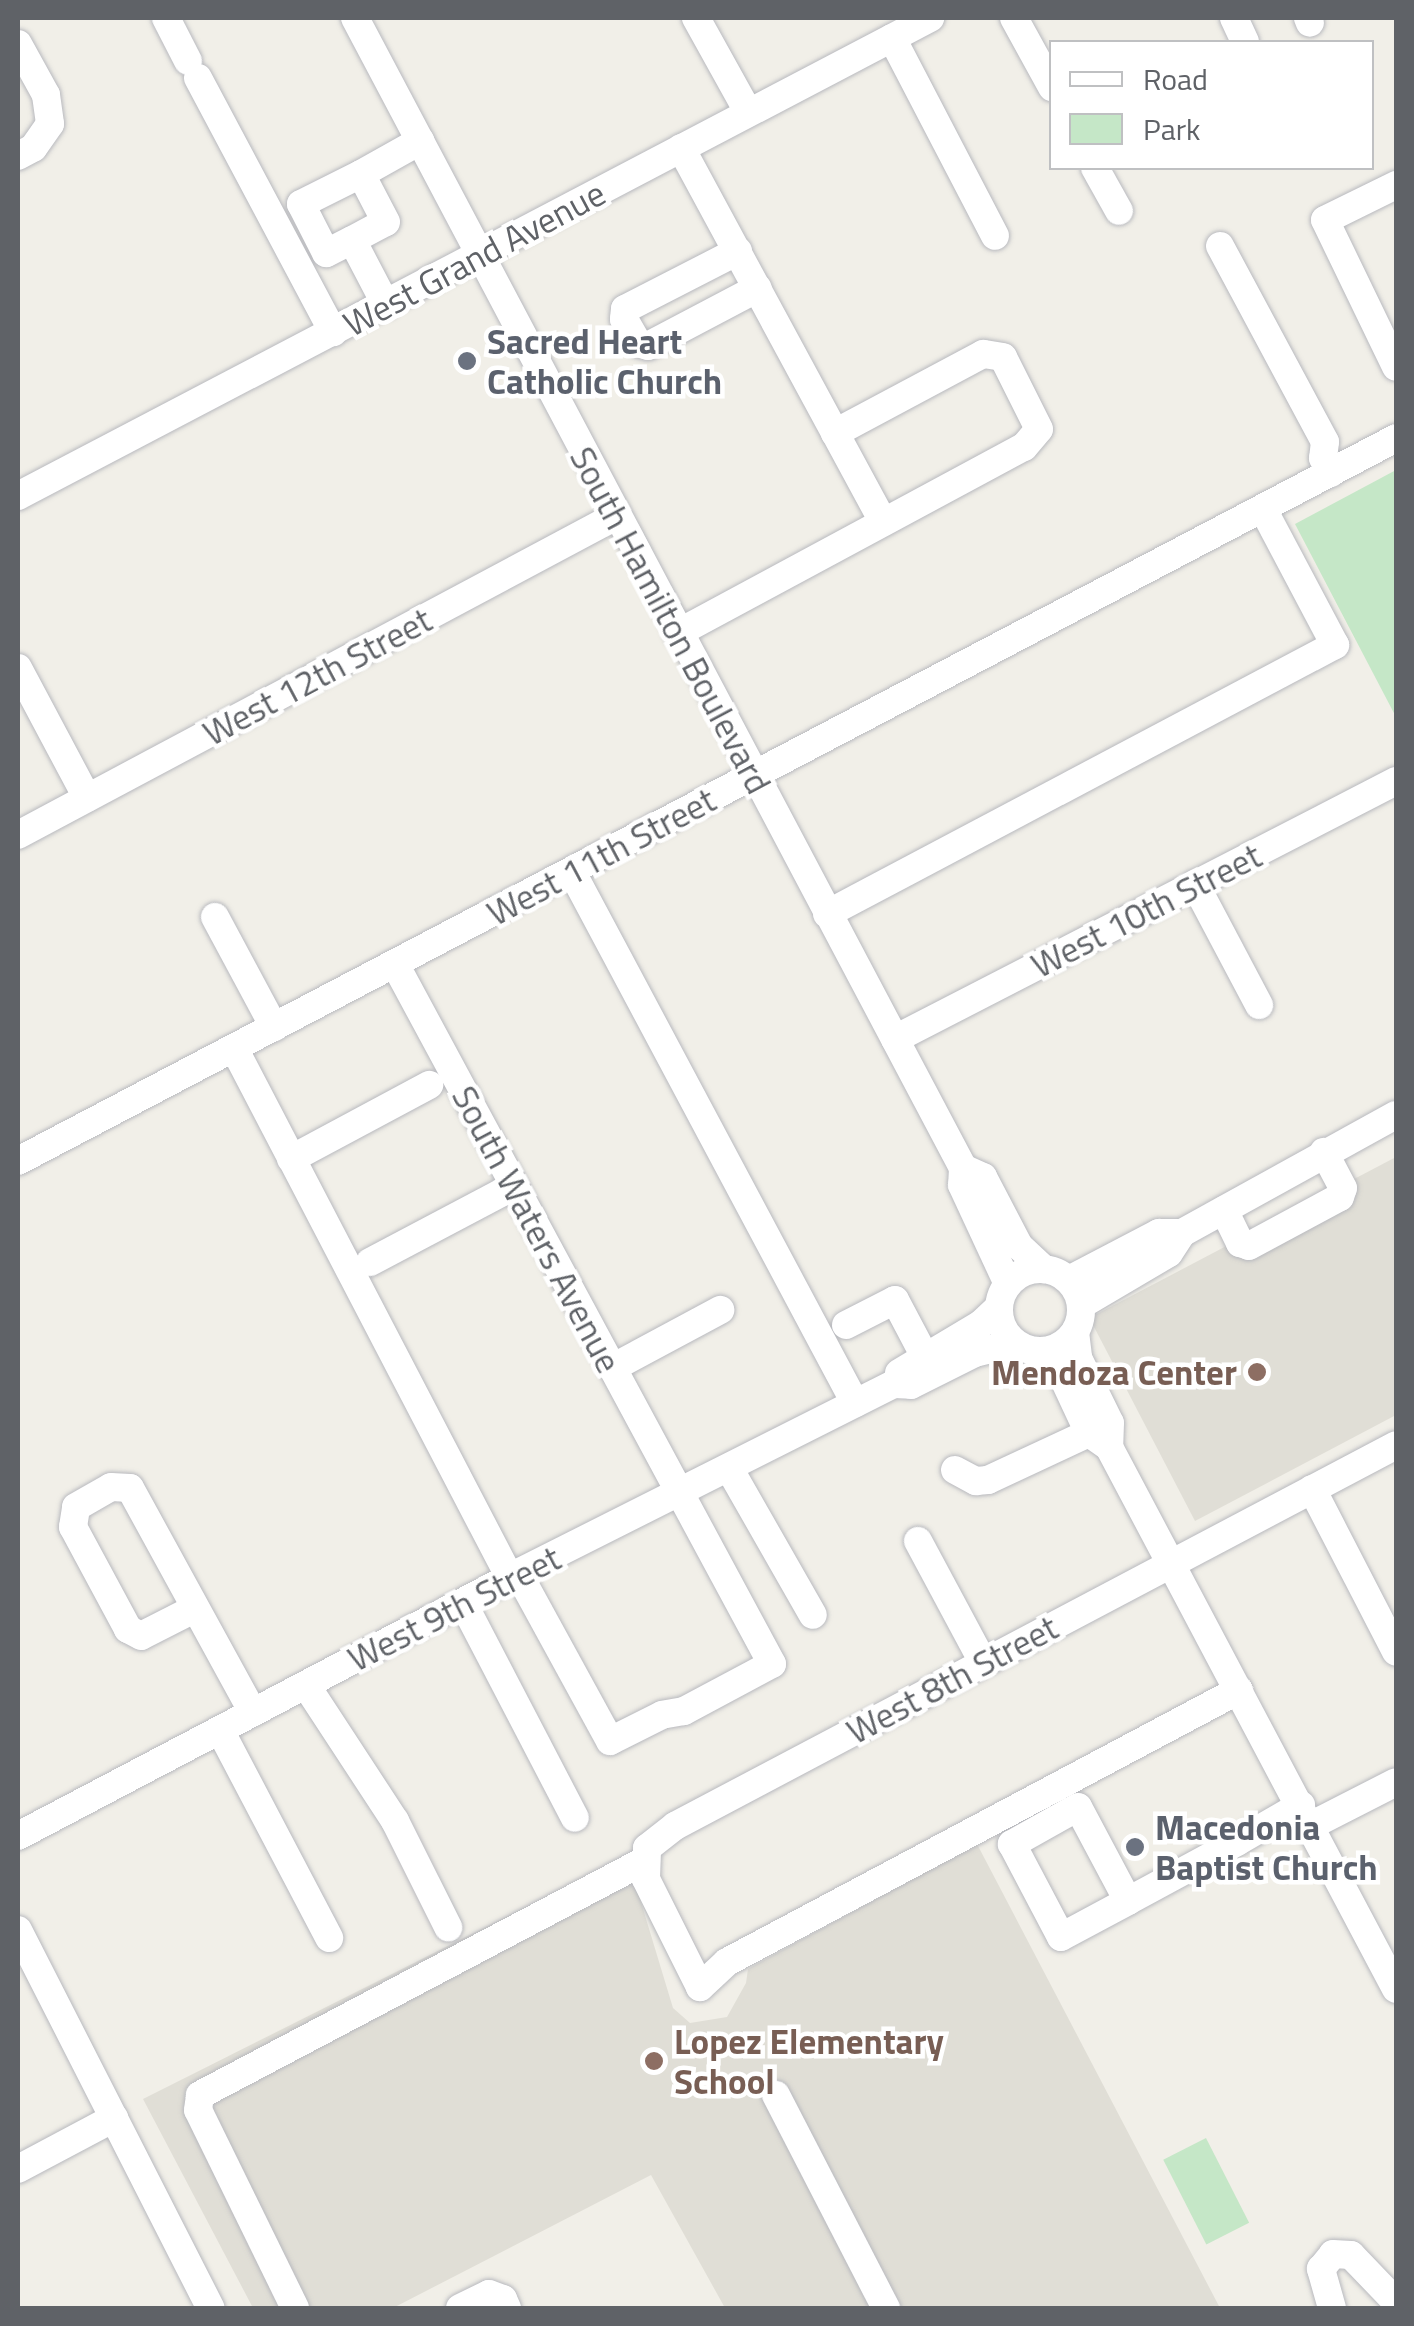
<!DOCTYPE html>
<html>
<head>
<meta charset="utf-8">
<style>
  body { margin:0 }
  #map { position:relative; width:1414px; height:2326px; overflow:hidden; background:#f1efe8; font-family:"Titillium Web",sans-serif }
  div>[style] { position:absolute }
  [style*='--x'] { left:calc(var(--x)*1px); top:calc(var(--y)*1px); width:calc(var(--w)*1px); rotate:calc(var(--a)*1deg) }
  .education>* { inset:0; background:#e0ded6 }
  .green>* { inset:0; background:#c5e7c7; transform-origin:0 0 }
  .roads { filter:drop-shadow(0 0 2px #b8b9be) drop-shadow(0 0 2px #b8b9be) }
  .minor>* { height:28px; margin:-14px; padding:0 14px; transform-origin:14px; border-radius:14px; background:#fff }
  .minor>.ring { margin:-14px; padding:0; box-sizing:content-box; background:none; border:28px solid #fff; border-radius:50% }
  .dots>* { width:28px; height:28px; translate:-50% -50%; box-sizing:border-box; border:5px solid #fff; border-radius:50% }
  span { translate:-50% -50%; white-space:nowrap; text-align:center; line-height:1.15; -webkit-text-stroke:9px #fff; paint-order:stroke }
  .street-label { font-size:35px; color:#5f6267 }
  .worship-label { font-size:35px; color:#5b616d; font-weight:700 }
  .left { translate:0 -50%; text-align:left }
  .education-label { font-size:35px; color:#785e54; font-weight:700 }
  .right { translate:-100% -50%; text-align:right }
  .frame { position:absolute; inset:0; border:20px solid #5f6267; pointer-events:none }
  .legend { position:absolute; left:1049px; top:40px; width:325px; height:130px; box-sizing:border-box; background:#fff; border:2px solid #bfc0c2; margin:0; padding:12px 18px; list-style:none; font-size:30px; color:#5f6267 }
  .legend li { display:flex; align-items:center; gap:20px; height:50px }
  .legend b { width:50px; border:2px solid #bfc0c2 }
</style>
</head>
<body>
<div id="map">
  <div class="education">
    <div style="clip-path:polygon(1396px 1157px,1396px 1415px,1195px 1521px,1092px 1323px,1095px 1315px)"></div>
    <div style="clip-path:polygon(977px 1844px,1220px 2308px,725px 2308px,651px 2175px,393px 2308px,253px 2308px,143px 2099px,627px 1856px,673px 2008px,690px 2023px,727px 2017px,746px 1983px,748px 1969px)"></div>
  </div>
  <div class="green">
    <div style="clip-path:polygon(1396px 470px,1396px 717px,1295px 524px)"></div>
    <div style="left:1206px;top:2138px;width:95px;height:48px;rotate:63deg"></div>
  </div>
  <div class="roads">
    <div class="minor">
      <div style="--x:166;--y:18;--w:48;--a:62.9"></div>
      <div style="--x:355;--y:18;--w:1301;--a:62.13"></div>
      <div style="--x:963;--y:1168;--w:17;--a:93"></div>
      <div style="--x:962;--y:1185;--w:109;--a:65.1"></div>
      <div style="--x:696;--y:18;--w:107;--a:61"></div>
      <div style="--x:1014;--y:18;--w:79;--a:61.2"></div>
      <div style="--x:1234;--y:18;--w:26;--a:65"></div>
      <div style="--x:1308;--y:18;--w:5;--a:68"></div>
      <div style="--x:892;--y:38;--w:223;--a:62.5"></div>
      <div style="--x:18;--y:44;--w:58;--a:61.2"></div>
      <div style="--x:46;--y:95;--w:29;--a:82"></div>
      <div style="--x:50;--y:124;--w:29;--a:125"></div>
      <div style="--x:33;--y:148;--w:17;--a:152"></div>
      <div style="--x:198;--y:78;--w:288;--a:62"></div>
      <div style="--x:681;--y:148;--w:425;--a:61.6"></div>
      <div style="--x:1095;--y:168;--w:49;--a:60.8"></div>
      <div style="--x:1396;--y:185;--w:79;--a:153.8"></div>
      <div style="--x:1325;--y:220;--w:163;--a:64.2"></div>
      <div style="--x:352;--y:240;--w:29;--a:153"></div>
      <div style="--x:326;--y:253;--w:55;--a:-117"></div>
      <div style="--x:301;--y:204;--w:67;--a:-26.6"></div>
      <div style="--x:1220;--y:246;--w:222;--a:61.8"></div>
      <div style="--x:1325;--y:442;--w:16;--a:97"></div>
      <div style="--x:1323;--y:458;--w:17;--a:65"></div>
      <div style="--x:738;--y:251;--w:127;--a:152.8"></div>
      <div style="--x:625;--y:309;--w:10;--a:96"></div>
      <div style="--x:624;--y:319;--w:28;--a:60"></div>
      <div style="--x:638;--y:343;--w:10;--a:17"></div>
      <div style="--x:648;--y:346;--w:124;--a:-27.8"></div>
      <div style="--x:386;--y:305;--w:73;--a:-117.6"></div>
      <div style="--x:352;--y:240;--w:38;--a:-28"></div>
      <div style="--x:386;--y:222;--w:54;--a:-117.5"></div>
      <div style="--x:361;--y:174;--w:68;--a:-29.2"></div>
      <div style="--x:18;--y:496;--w:1030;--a:-27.66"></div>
      <div style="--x:678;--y:633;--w:393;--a:-28.3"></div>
      <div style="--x:1024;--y:447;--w:23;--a:-50"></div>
      <div style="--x:1039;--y:429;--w:80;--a:-116.6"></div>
      <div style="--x:1003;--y:357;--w:20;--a:-171"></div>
      <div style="--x:983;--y:354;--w:168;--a:151.9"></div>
      <div style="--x:18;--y:668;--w:147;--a:62"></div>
      <div style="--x:18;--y:835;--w:678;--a:-28.08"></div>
      <div style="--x:572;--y:872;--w:602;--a:61.94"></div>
      <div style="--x:1195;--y:884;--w:137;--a:62.1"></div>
      <div style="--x:827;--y:914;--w:575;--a:-27.9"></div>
      <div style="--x:1335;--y:645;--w:154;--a:-117.9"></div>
      <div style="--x:215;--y:917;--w:125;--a:61.8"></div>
      <div style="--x:395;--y:964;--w:795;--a:61.69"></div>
      <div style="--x:772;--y:1664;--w:100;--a:151.9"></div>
      <div style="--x:684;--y:1711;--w:22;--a:170"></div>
      <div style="--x:662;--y:1715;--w:58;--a:153.4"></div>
      <div style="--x:610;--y:1741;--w:192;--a:-118.7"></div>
      <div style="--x:895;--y:1039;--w:564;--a:-27.25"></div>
      <div style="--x:234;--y:1048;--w:598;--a:62.49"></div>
      <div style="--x:291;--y:1159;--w:157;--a:-28.2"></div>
      <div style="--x:18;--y:1161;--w:1556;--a:-27.68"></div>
      <div style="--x:963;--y:1168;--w:22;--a:24"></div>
      <div style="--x:983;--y:1177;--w:78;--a:62.4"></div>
      <div style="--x:1019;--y:1246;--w:34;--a:43"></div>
      <div style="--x:1224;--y:1210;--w:37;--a:64"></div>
      <div style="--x:1240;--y:1243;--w:9;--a:18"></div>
      <div style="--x:1249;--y:1246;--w:103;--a:-28.3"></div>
      <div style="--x:1340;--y:1197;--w:9;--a:-72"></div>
      <div style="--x:1343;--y:1188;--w:41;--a:-117.8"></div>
      <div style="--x:370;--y:1262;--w:163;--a:-27.8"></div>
      <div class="ring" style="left:999px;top:1269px;width:54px;height:54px"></div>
      <div style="--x:1069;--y:1280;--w:102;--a:-27.6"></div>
      <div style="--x:1159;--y:1233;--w:23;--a:0"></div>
      <div style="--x:1081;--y:1305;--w:102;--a:-30.6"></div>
      <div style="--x:1169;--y:1253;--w:24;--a:-57"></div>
      <div style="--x:1182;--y:1233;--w:244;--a:-28.9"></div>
      <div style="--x:846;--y:1325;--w:55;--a:-27"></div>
      <div style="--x:895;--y:1300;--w:64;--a:62.2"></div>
      <div style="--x:1075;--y:1332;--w:26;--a:83"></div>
      <div style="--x:1078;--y:1358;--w:72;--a:63.8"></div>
      <div style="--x:1110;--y:1423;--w:24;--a:92"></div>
      <div style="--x:1040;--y:1351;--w:30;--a:46"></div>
      <div style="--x:1061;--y:1373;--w:66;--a:65"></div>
      <div style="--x:1089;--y:1433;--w:24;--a:35"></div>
      <div style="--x:1109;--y:1447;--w:613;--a:62.1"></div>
      <div style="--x:612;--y:1368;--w:123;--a:-28.2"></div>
      <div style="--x:899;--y:1373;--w:96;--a:-30.9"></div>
      <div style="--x:981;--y:1324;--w:23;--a:-43"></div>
      <div style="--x:729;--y:1468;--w:169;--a:60.3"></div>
      <div style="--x:955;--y:1470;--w:24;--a:28"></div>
      <div style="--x:976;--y:1481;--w:12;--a:-5"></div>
      <div style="--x:988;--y:1480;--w:111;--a:-25"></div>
      <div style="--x:1312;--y:1489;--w:183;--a:62.7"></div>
      <div style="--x:918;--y:1541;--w:137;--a:61.8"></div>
      <div style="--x:463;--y:1603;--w:242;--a:62.5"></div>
      <div style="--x:194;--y:1609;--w:59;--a:153"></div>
      <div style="--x:141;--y:1636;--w:15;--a:-152"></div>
      <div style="--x:128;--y:1629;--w:116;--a:-118.3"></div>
      <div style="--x:73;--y:1527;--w:20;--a:-81"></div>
      <div style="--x:76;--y:1507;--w:40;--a:-29.7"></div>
      <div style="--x:111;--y:1487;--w:19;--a:3"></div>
      <div style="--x:130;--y:1488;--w:256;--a:61.3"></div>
      <div style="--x:306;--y:1685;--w:163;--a:56.8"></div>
      <div style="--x:395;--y:1821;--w:119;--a:63.4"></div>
      <div style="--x:1239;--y:1690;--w:580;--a:152.02"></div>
      <div style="--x:727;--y:1962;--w:37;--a:137"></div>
      <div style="--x:700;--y:1987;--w:121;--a:-116.6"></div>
      <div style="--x:646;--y:1879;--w:31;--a:-88"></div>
      <div style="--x:647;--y:1848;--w:36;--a:-38"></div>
      <div style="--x:675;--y:1826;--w:815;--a:-27.85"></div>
      <div style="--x:220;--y:1730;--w:235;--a:62.3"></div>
      <div style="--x:1312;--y:1825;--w:94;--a:-27.1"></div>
      <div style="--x:18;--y:1836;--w:565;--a:-27.74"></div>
      <div style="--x:518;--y:1573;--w:421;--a:-26.7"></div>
      <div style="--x:894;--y:1384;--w:17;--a:3"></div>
      <div style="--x:911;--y:1385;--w:72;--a:-26.6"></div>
      <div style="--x:975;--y:1353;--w:41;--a:-14"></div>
      <div style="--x:1128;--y:1901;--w:106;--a:-118"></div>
      <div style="--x:1078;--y:1807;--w:76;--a:150.7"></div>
      <div style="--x:1012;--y:1844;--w:105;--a:62.2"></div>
      <div style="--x:1061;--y:1937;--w:76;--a:-28.2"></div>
      <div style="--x:1128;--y:1901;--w:124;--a:-28.4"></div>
      <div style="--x:1237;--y:1842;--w:74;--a:-30"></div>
      <div style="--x:18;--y:1930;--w:424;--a:63"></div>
      <div style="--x:776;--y:2095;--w:240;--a:62.7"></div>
      <div style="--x:18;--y:2169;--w:109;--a:-28"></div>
      <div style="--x:295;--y:2308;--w:220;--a:-116.1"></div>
      <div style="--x:198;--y:2110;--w:15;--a:-82"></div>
      <div style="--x:200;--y:2095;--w:504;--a:-27.79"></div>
      <div style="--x:460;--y:2308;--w:32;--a:-26"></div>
      <div style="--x:489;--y:2294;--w:15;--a:20"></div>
      <div style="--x:503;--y:2299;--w:10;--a:66"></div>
      <div style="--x:1332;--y:2308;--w:41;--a:-105.8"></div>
      <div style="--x:1321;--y:2269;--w:19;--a:-51"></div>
      <div style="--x:1333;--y:2254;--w:18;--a:3"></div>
      <div style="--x:1351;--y:2255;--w:65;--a:46.2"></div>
    </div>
  </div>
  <div class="dots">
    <div style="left:467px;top:361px;background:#6b7280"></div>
    <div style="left:1257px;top:1372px;background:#8d6e63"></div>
    <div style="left:1135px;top:1847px;background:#6b7280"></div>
    <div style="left:654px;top:2061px;background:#8d6e63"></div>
  </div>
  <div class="street-label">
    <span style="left:474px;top:258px;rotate:-28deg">West Grand Avenue</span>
    <span style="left:671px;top:620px;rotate:62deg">South Hamilton Boulevard</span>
    <span style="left:317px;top:676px;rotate:-28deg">West 12th Street</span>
    <span style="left:601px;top:856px;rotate:-28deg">West 11th Street</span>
    <span style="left:1146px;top:910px;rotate:-27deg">West 10th Street</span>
    <span style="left:537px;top:1229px;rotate:62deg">South Waters Avenue</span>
    <span style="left:454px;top:1608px;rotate:-27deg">West 9th Street</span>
    <span style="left:952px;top:1679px;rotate:-28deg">West 8th Street</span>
  </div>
  <div class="worship-label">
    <span class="left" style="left:487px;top:361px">Sacred Heart<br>Catholic Church</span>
    <span class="left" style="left:1155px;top:1847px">Macedonia<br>Baptist Church</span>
  </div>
  <div class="education-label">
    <span class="right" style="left:1237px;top:1372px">Mendoza Center</span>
    <span class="left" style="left:674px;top:2061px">Lopez Elementary<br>School</span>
  </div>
  <div class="frame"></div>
  <ul class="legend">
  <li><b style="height:12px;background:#fff"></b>Road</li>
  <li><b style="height:28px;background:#c5e7c7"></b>Park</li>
  </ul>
</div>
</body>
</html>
